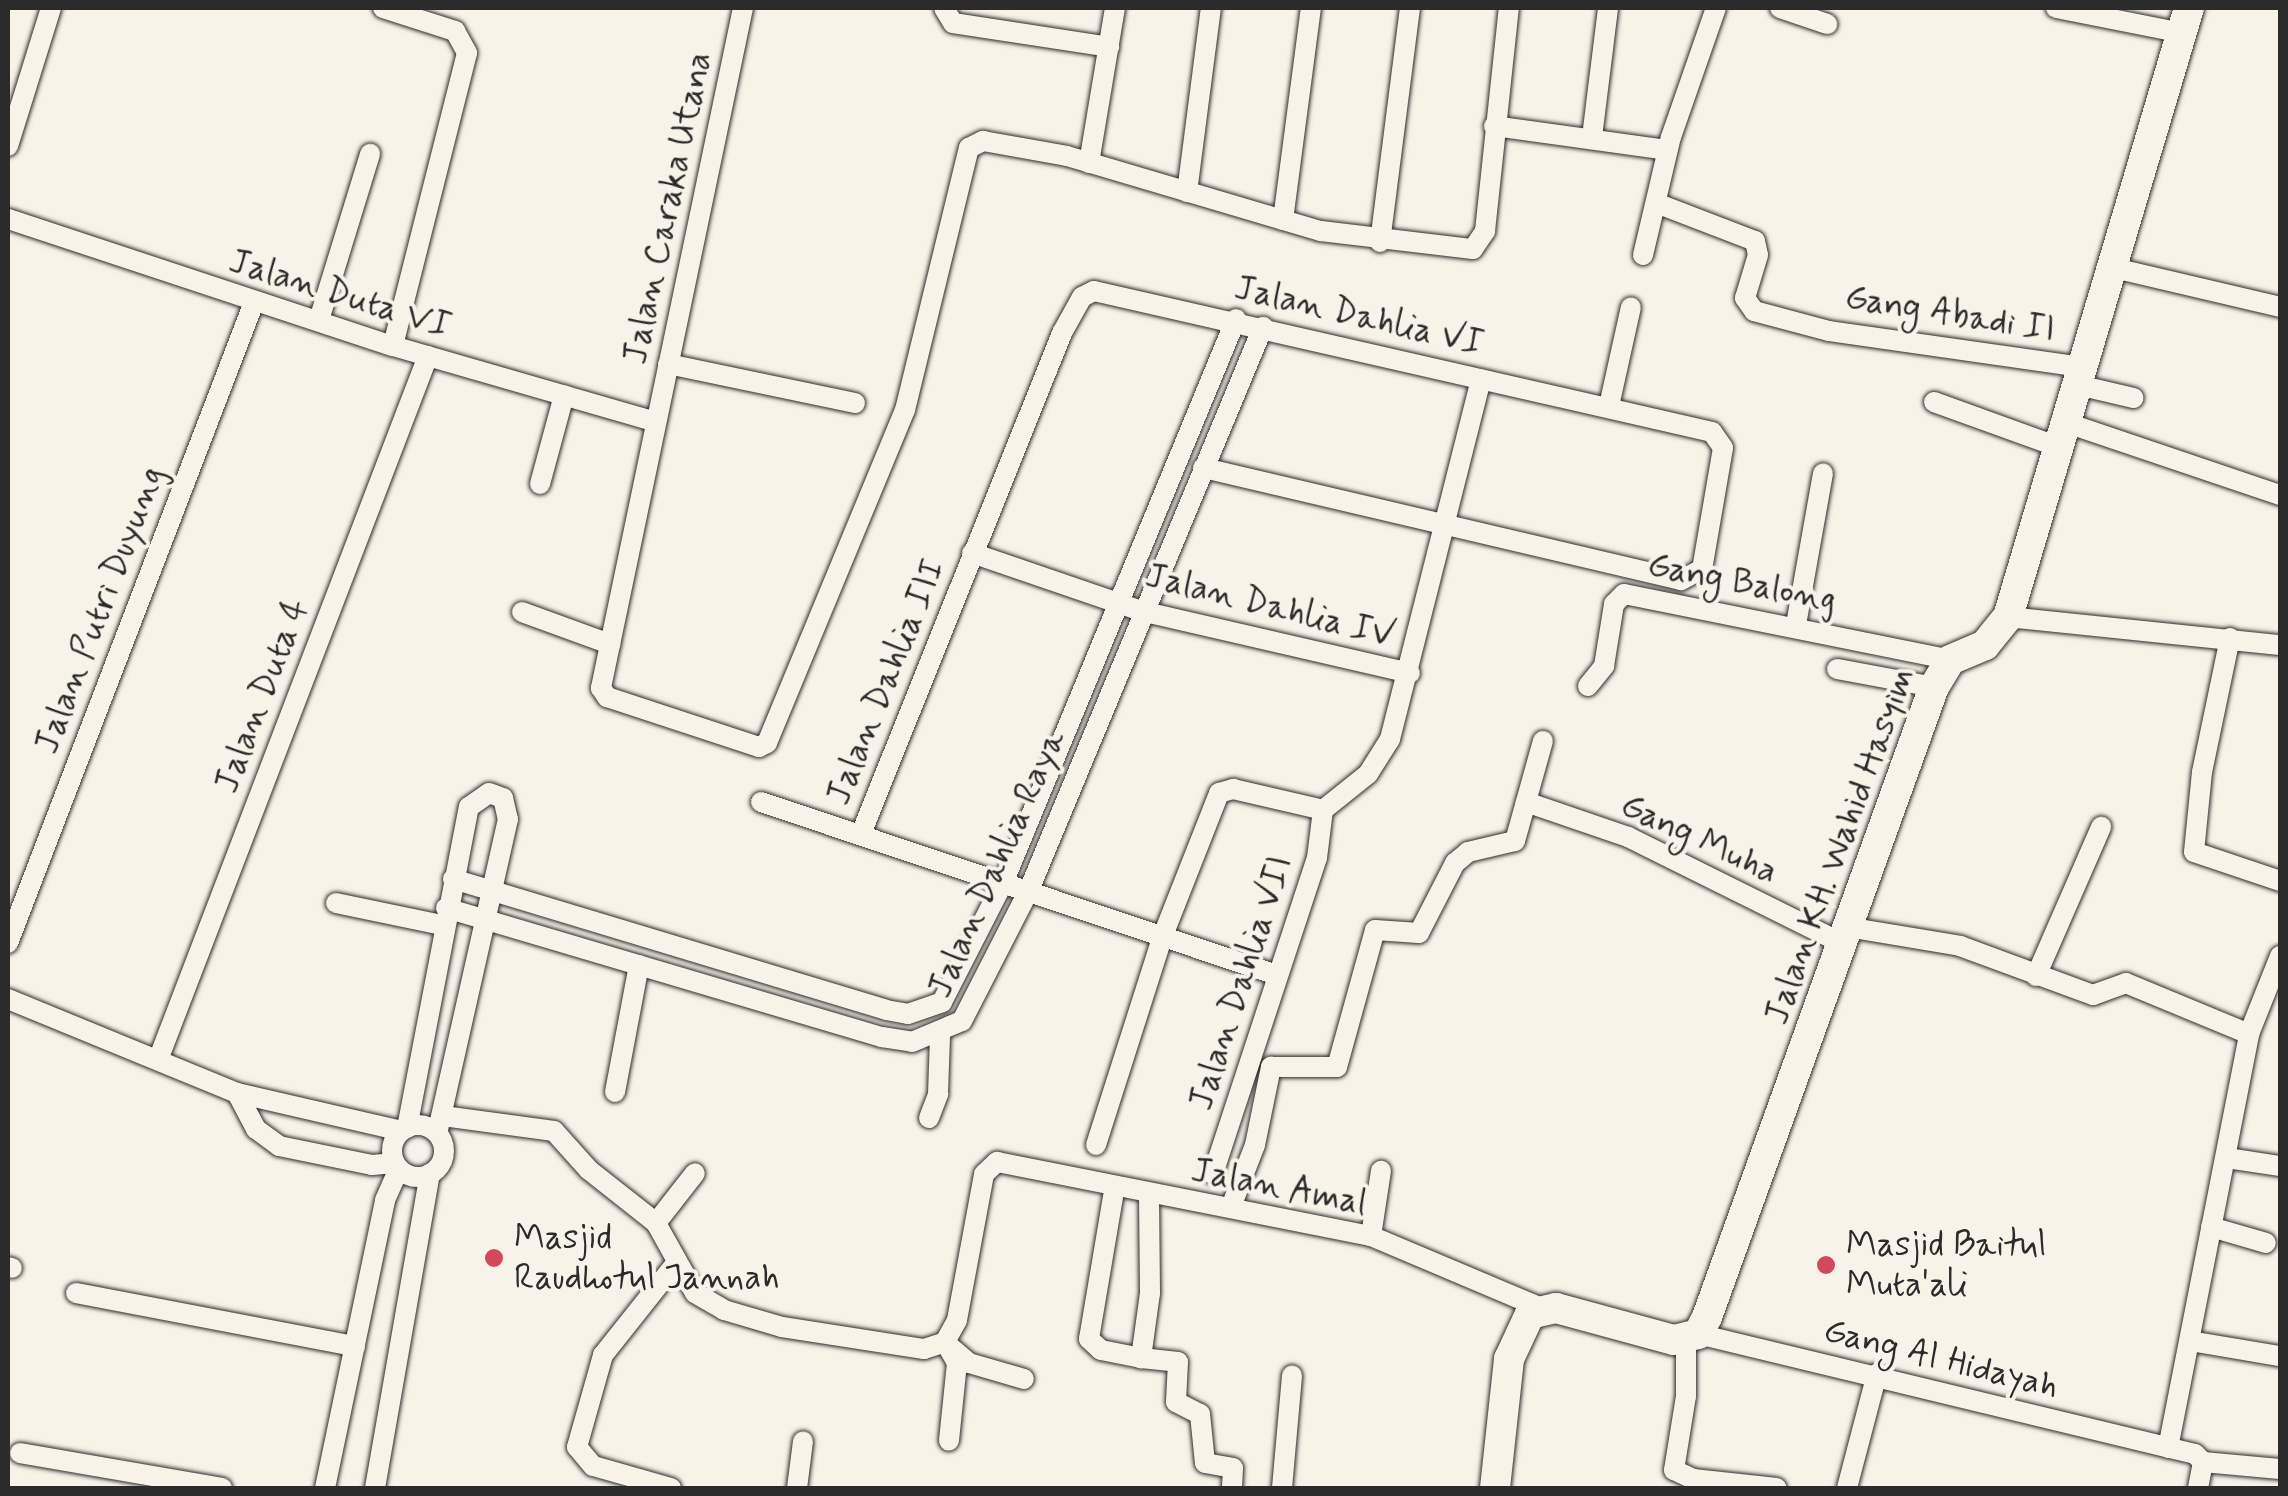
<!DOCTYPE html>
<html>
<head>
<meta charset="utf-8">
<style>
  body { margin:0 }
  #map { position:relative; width:2288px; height:1496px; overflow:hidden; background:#f7f3e8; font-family:Mynerve,sans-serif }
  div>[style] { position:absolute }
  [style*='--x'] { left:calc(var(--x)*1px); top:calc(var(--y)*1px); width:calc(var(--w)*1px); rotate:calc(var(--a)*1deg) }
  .roads { filter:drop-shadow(0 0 2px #2b2b2b) drop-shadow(0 0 2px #2b2b2b) }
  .street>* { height:20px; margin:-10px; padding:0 10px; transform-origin:10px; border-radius:10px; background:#f7f3e8 }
  .street>.ring { margin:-10px; padding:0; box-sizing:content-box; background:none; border:20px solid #f7f3e8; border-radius:50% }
  .secondary>* { height:30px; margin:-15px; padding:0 15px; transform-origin:15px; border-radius:15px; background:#f7f3e8 }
  .dots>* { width:28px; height:28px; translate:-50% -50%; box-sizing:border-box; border:5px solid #f7f3e8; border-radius:50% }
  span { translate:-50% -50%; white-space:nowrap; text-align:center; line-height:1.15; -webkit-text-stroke:8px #f7f3e8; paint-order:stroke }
  .street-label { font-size:35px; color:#2b2b2b }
  .poi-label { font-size:35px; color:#2b2b2b }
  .left { translate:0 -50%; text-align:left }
  .frame { position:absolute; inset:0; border:10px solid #2b2b2b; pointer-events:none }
</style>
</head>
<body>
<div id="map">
  <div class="roads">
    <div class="street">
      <div style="--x:383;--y:8;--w:76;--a:17.7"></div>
      <div style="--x:455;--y:31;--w:25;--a:61"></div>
      <div style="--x:467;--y:53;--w:302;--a:104.2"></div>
      <div style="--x:743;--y:8;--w:695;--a:101.8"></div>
      <div style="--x:601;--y:688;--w:11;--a:56"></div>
      <div style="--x:607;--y:697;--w:160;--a:18.2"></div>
      <div style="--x:759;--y:747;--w:9;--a:-27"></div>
      <div style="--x:767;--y:743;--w:360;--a:-67.5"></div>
      <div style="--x:905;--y:410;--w:270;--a:-76.3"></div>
      <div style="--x:969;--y:148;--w:16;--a:-27"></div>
      <div style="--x:983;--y:141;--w:85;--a:10.1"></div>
      <div style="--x:1067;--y:156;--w:265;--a:16.5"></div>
      <div style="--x:1321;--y:231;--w:153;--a:6.8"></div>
      <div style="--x:1473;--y:249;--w:22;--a:-56"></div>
      <div style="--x:1485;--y:231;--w:224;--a:-83.9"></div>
      <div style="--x:944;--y:8;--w:17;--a:59"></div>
      <div style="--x:953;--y:23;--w:158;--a:8.7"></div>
      <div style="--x:1780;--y:8;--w:50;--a:18.8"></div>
      <div style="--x:2056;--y:8;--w:128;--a:11.2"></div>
      <div style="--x:1494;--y:126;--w:175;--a:7.9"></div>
      <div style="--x:1592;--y:137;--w:130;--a:-82.9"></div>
      <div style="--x:8;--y:146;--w:145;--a:-72.7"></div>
      <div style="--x:1089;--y:163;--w:157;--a:-80.5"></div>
      <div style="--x:1187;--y:192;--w:186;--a:-82.6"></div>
      <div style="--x:1656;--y:203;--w:106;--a:21"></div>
      <div style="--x:1755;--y:241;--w:14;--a:78"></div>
      <div style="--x:1758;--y:255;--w:45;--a:106.8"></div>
      <div style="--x:1745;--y:298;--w:16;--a:55"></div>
      <div style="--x:1754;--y:311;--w:78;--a:14.9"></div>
      <div style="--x:1829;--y:331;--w:256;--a:8.1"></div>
      <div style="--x:8;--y:219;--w:405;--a:18.3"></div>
      <div style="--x:393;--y:346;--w:274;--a:16.1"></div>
      <div style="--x:1283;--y:220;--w:214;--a:-82.5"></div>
      <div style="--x:1380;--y:242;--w:236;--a:-82.7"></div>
      <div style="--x:1643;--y:255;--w:121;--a:-76.7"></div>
      <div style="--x:1671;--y:137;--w:137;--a:-70.8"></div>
      <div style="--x:2110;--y:267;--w:175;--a:13.2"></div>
      <div style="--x:319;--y:320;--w:174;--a:-72.9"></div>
      <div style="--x:668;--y:364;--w:191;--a:11.8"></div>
      <div style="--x:2078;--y:385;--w:57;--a:13.1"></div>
      <div style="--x:1934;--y:402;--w:132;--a:19.9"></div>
      <div style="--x:1609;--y:406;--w:101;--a:-77.5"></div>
      <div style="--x:2067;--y:423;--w:225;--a:18.7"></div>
      <div style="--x:540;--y:484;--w:92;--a:-74.9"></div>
      <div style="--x:972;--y:553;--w:179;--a:18.9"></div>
      <div style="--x:1141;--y:611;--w:276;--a:13"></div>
      <div style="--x:522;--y:612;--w:94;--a:20"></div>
      <div style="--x:2008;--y:617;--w:273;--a:5.9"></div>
      <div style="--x:1796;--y:625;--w:154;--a:-79.9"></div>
      <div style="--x:2230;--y:638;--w:137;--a:101.8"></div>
      <div style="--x:2202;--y:772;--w:80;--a:95.7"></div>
      <div style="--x:2194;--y:852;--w:91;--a:18.6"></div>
      <div style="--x:1837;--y:669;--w:99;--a:10.5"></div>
      <div style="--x:1588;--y:686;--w:26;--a:-51"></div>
      <div style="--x:1604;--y:666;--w:63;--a:-80.8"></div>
      <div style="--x:1614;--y:604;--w:14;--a:-45"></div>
      <div style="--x:1624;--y:594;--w:333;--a:11.4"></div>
      <div style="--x:761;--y:802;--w:544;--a:18.53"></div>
      <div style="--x:1526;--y:802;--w:108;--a:18.9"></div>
      <div style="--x:1628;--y:837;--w:239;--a:26.4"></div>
      <div style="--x:861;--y:834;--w:540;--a:-68.14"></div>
      <div style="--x:1062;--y:333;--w:41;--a:-60.9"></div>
      <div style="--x:1082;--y:297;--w:13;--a:-27"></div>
      <div style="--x:1094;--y:291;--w:634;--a:12.85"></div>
      <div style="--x:1712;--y:432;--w:19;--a:55"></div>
      <div style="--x:1723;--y:448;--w:123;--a:99.8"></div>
      <div style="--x:1702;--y:569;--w:24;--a:152"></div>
      <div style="--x:1681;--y:580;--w:491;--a:-166.8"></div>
      <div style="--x:453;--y:879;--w:452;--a:16.8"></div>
      <div style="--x:886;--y:1010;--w:22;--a:10"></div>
      <div style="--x:908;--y:1014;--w:36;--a:-19"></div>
      <div style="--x:942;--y:1002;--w:136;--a:-62.9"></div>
      <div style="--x:1004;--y:881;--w:608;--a:-67.57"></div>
      <div style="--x:336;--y:903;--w:108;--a:11.7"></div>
      <div style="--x:446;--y:908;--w:455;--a:16.5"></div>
      <div style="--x:882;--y:1037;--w:30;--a:9"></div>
      <div style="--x:912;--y:1042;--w:54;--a:-22.8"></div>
      <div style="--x:962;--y:1021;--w:147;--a:-62.9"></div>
      <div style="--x:1029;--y:890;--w:610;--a:-67.43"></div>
      <div style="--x:1847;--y:927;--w:115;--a:9.5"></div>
      <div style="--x:1960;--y:946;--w:142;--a:20.2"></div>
      <div style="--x:2093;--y:995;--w:35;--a:-20"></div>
      <div style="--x:2126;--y:983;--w:133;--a:22.5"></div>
      <div style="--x:8;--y:943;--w:687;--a:-69"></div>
      <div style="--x:2036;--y:976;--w:163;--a:-66.4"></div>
      <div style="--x:8;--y:999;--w:248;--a:22.3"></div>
      <div style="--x:237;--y:1093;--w:168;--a:13"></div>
      <div style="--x:158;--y:1060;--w:754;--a:-69.02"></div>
      <div style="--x:615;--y:1092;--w:129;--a:-79.3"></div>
      <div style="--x:237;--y:1093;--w:41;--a:62.2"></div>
      <div style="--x:256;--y:1129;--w:29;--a:36"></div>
      <div style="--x:279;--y:1146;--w:95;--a:11.5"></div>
      <div style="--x:372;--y:1165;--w:23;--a:-5"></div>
      <div style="--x:443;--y:1116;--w:112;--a:7.7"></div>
      <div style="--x:554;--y:1131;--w:52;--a:48.1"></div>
      <div style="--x:589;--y:1170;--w:85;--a:38.3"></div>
      <div style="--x:656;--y:1223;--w:80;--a:60.9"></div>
      <div style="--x:695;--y:1293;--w:34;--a:30"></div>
      <div style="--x:724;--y:1310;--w:60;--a:16.3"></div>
      <div style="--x:782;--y:1327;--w:144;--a:8.8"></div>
      <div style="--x:924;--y:1349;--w:22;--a:-18"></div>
      <div style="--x:945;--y:1342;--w:25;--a:-61"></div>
      <div style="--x:957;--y:1320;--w:148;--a:-79.5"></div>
      <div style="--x:984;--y:1174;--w:18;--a:-43"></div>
      <div style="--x:997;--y:1162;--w:381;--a:11.2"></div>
      <div style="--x:1371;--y:1236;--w:182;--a:22.9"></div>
      <div style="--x:929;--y:1118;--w:26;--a:-69"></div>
      <div style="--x:938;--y:1094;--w:58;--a:-88"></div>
      <div class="ring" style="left:392px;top:1125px;width:32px;height:32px"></div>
      <div style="--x:407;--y:1128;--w:327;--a:-79.1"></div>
      <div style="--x:469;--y:807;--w:24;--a:-35"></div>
      <div style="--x:489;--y:793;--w:15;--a:20"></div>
      <div style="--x:503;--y:798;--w:22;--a:77"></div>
      <div style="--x:508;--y:819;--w:322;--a:102.7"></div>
      <div style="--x:1096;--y:1145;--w:217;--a:-72.3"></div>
      <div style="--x:1162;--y:938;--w:156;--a:-68.5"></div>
      <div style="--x:1219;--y:793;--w:15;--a:-16"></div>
      <div style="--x:1233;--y:789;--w:92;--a:13.1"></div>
      <div style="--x:1323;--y:810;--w:58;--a:-38.7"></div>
      <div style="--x:1368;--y:774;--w:41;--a:-57.8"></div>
      <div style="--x:1390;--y:739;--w:371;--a:-75.8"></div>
      <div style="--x:2227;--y:1158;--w:54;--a:8.6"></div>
      <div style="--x:1213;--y:1174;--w:333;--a:-71.8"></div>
      <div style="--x:1317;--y:858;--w:48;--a:-82.9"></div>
      <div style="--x:1114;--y:1191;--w:150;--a:99.6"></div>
      <div style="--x:1089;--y:1339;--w:16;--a:43"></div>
      <div style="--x:1101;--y:1350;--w:41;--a:11.3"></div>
      <div style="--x:1149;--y:1196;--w:97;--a:89.4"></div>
      <div style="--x:1150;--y:1293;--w:66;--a:97.9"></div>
      <div style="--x:1141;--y:1358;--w:37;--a:6"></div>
      <div style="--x:1178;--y:1362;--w:40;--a:92.9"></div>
      <div style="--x:1176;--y:1402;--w:27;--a:27"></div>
      <div style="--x:1200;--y:1414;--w:49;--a:84.2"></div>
      <div style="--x:1205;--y:1463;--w:28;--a:10"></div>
      <div style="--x:1233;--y:1468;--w:20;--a:93"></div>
      <div style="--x:1231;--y:1207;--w:66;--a:-68.8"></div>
      <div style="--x:1255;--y:1145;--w:80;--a:-78.4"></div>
      <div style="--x:1271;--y:1067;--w:66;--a:0"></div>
      <div style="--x:1337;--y:1067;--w:142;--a:-74.5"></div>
      <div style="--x:1375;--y:930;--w:44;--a:3.9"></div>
      <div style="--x:1419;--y:933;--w:79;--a:-62.8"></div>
      <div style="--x:1455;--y:863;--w:17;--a:-40"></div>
      <div style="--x:1468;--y:852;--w:48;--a:-13.2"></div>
      <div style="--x:1515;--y:841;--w:104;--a:-74.4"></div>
      <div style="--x:656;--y:1223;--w:63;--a:-52"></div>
      <div style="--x:2211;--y:1227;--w:57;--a:16.2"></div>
      <div style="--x:1371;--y:1236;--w:66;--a:-81.3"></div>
      <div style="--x:8;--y:1267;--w:4;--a:14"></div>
      <div style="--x:76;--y:1293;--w:284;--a:10.8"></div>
      <div style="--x:1698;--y:1334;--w:511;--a:13.57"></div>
      <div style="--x:2195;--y:1454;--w:11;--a:45"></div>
      <div style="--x:2203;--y:1462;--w:77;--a:5.2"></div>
      <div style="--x:1686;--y:1339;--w:57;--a:90"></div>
      <div style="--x:1686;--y:1396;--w:75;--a:99.2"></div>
      <div style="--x:1674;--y:1470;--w:21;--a:25"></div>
      <div style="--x:1693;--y:1479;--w:84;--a:6.1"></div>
      <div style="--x:2190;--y:1341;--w:91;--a:9.5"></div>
      <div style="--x:945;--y:1342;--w:24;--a:60"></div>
      <div style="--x:957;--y:1363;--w:78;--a:95.9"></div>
      <div style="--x:950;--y:1347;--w:25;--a:40"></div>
      <div style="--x:969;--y:1363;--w:57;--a:16.2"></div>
      <div style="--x:2168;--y:1448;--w:422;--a:-78.9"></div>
      <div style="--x:2249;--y:1034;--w:84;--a:-68.3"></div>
      <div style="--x:20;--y:1453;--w:205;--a:9.8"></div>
      <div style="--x:325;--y:1488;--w:294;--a:-78.2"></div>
      <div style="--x:385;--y:1200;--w:34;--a:-66"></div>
      <div style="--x:375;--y:1488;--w:319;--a:-80.1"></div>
      <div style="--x:671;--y:1488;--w:81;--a:-164.2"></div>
      <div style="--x:593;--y:1466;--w:25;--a:-130"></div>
      <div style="--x:577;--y:1447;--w:96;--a:-74.2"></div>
      <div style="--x:603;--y:1355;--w:119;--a:-51.5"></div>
      <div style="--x:797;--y:1488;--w:47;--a:-82.7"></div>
      <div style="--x:1282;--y:1488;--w:113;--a:-84.9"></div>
      <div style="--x:1847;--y:1488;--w:118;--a:-75.3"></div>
      <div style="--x:2198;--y:1488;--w:26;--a:-79"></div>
    </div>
    <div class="secondary">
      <div style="--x:1495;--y:1488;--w:130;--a:-83.8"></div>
      <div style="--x:1509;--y:1359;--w:50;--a:-65"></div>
      <div style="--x:1530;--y:1314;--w:27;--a:-13"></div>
      <div style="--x:1556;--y:1308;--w:122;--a:15.2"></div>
      <div style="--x:1674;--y:1340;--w:25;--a:-14"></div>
      <div style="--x:1698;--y:1334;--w:19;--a:-62"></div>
      <div style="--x:1707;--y:1317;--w:670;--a:-70.19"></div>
      <div style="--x:1934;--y:687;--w:31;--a:-59"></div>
      <div style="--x:1950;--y:660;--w:38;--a:-23"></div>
      <div style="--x:1985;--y:645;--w:36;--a:-51"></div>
      <div style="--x:2008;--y:617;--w:635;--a:-73.45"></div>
    </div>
  </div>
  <div class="dots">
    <div style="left:494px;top:1258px;background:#d1495b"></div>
    <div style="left:1826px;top:1265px;background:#d1495b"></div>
  </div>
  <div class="street-label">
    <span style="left:668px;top:208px;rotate:-78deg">Jalan Caraka Utana</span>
    <span style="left:340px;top:294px;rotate:17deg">Jalan Duta VI</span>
    <span style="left:1950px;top:314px;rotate:9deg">Gang Abadi II</span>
    <span style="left:1359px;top:316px;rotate:13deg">Jalan Dahlia VI</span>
    <span style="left:1742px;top:583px;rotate:11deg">Gang Balong</span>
    <span style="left:1270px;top:606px;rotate:14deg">Jalan Dahlia IV</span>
    <span style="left:100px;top:610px;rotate:-69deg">Jalan Putri Duyung</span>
    <span style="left:886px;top:682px;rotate:-68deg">Jalan Dahlia III</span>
    <span style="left:262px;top:696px;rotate:-69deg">Jalan Duta 4</span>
    <span style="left:1699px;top:839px;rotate:25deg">Gang Muha</span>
    <span style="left:1840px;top:846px;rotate:-70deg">Jalan KH. Wahid Hasyim</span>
    <span style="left:997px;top:864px;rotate:-66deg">Jalan Dahlia Raya</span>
    <span style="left:1241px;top:983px;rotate:-72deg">Jalan Dahlia VII</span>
    <span style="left:1279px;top:1187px;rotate:11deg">Jalan Amal</span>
    <span style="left:1941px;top:1359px;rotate:14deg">Gang Al Hidayah</span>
  </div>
  <div class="poi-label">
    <span class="left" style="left:514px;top:1258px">Masjid<br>Raudhotul Jannah</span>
    <span class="left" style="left:1846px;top:1265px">Masjid Baitul<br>Muta'ali</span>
  </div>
  <div class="frame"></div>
</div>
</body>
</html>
